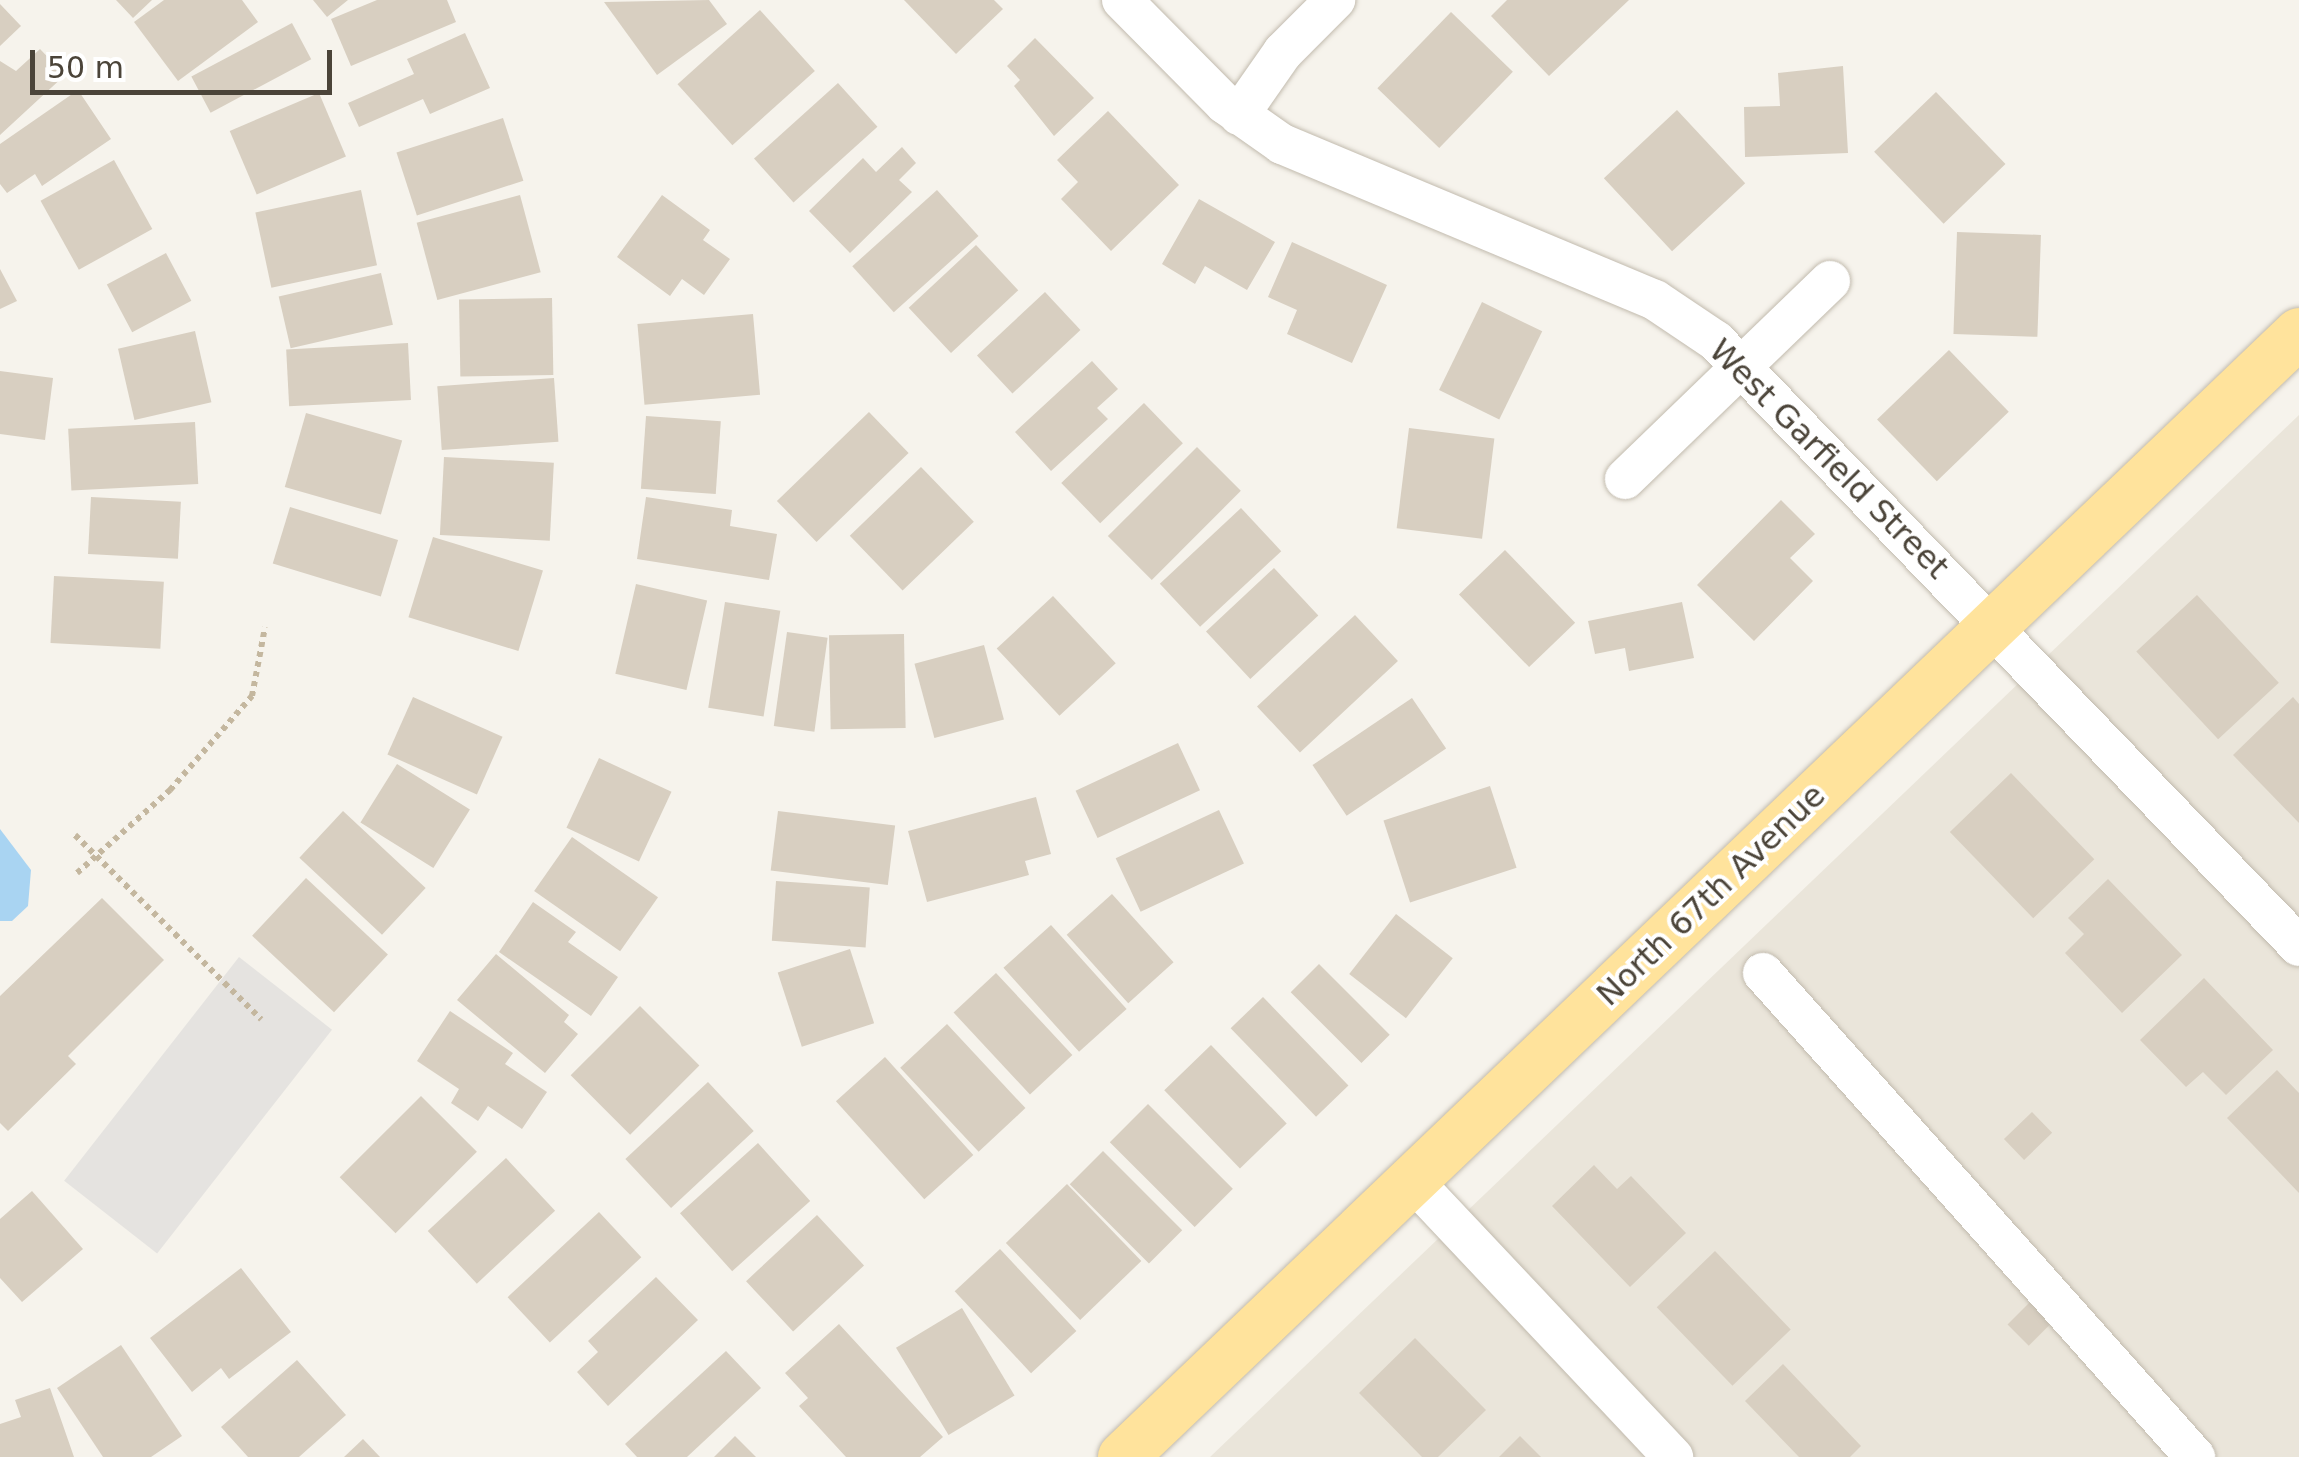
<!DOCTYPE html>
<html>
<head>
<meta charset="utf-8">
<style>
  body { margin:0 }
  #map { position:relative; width:2299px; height:1457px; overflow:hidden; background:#f6f3ec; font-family:"DejaVu Sans",sans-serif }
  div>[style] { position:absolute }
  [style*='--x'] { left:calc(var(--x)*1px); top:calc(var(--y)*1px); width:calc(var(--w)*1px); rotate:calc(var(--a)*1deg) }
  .residential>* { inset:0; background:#eae5da }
  .parking>* { inset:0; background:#e5e3e0; transform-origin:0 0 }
  .water>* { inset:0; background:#a9d4f2 }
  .building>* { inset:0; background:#d8cfc1; transform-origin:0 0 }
  .path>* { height:6px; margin-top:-3px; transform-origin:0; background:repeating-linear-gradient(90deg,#c4b79f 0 5px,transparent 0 10px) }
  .roads { filter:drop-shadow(0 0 2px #c2bbae) drop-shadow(0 0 2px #c2bbae) }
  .minor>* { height:40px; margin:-20px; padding:0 20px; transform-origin:20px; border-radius:20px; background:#fff }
  .major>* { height:50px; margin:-25px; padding:0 25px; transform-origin:25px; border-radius:25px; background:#ffe39c }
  span { translate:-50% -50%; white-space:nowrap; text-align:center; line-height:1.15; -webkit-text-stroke:8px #fff; paint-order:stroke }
  .street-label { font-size:32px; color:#4b4439 }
  .scale { position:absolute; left:30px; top:50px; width:302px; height:45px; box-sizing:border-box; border:5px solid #4b4439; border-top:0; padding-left:12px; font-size:30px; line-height:35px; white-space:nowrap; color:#4b4439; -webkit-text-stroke:8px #fff; paint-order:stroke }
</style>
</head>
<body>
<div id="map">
  <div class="residential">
    <div style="clip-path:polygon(2299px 415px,2299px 1457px,1210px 1457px)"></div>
  </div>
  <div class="parking">
    <div style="left:239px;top:957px;width:118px;height:284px;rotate:38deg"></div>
  </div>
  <div class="water">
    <div style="clip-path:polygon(0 829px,31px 870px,28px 906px,12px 921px,0 921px)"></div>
  </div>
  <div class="building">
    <div style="clip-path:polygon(116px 0,152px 0,133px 18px)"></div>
    <div style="clip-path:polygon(164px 0,242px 0,258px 22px,178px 81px,134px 22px)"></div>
    <div style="clip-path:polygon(313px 0,348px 0,327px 17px)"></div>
    <div style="clip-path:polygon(377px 0,447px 0,456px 22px,351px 66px,331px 19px)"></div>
    <div style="clip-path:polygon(709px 0,727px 24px,657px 75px,604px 2px)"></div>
    <div style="clip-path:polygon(904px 0,994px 0,1003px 9px,956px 54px)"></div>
    <div style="clip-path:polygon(1507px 0,1629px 0,1549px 76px,1491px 16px)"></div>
    <div style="clip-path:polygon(0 4px,21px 26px,0 46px)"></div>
    <div style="left:760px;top:10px;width:82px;height:111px;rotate:48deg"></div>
    <div style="left:1451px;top:12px;width:86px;height:106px;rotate:44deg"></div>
    <div style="left:292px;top:23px;width:41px;height:114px;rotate:62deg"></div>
    <div style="clip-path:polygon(465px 33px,490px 88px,430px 114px,423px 99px,359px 127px,348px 103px,414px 74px,407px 59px)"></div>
    <div style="clip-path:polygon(1035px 38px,1094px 98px,1054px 136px,1014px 86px,1020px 80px,1007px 66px)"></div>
    <div style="clip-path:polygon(40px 49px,65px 75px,0 135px,0 61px,16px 71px)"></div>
    <div style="clip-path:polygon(1843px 66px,1848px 153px,1745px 157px,1744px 107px,1780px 106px,1778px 73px)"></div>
    <div style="left:838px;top:83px;width:59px;height:113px;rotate:48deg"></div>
    <div style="clip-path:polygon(78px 90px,111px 139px,42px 186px,35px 174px,7px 193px,0 184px,0 144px)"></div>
    <div style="left:1936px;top:92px;width:100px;height:86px;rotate:46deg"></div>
    <div style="left:319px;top:93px;width:69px;height:97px;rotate:67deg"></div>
    <div style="left:1677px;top:110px;width:100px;height:100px;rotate:47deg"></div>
    <div style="clip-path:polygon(1108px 111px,1179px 185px,1111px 251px,1061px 199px,1078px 182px,1057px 160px)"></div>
    <div style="left:503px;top:118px;width:66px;height:112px;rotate:72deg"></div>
    <div style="clip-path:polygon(902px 147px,916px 163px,899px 180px,912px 192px,850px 253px,809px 211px,863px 158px,876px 172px)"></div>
    <div style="left:114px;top:160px;width:79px;height:84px;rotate:61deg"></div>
    <div style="left:361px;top:190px;width:77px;height:108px;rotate:78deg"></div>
    <div style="left:937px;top:190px;width:62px;height:114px;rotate:48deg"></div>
    <div style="left:520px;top:195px;width:80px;height:107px;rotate:75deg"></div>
    <div style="clip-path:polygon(662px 195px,710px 230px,703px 240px,730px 259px,704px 295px,682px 279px,670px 296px,617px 257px)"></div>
    <div style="clip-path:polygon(1199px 199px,1275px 242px,1247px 290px,1205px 266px,1195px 284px,1162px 264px)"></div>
    <div style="left:1957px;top:232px;width:84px;height:102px;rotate:2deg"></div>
    <div style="clip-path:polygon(1292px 242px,1387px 285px,1352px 363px,1287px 334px,1297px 310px,1268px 297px)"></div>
    <div style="left:976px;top:245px;width:62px;height:92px;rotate:47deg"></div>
    <div style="left:166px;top:253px;width:54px;height:67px;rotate:62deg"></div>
    <div style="clip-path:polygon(0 269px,17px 301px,0 309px)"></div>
    <div style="left:381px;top:273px;width:53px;height:105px;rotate:77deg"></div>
    <div style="left:1045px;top:292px;width:52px;height:93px;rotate:47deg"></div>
    <div style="left:552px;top:298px;width:77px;height:93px;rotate:89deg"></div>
    <div style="left:1482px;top:302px;width:67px;height:98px;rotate:26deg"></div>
    <div style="left:753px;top:314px;width:81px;height:116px;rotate:85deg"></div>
    <div style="left:195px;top:331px;width:73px;height:79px;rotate:77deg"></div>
    <div style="left:408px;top:343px;width:57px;height:122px;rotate:87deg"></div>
    <div style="left:1949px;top:350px;width:86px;height:100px;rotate:46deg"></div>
    <div style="clip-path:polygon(1092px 361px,1118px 389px,1097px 408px,1108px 419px,1051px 471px,1015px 432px)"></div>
    <div style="clip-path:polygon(0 371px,53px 378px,45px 440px,0 434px)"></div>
    <div style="left:554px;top:378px;width:64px;height:117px;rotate:86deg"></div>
    <div style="left:1144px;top:403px;width:56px;height:115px;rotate:46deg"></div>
    <div style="left:869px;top:412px;width:57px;height:128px;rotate:46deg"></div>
    <div style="left:306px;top:413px;width:100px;height:77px;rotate:16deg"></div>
    <div style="left:646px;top:416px;width:75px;height:73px;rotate:4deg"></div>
    <div style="left:195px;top:422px;width:62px;height:127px;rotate:87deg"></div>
    <div style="left:1409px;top:428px;width:86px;height:101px;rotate:7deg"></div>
    <div style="left:1197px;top:447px;width:62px;height:126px;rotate:45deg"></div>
    <div style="left:444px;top:457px;width:110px;height:78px;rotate:3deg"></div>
    <div style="left:921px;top:467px;width:76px;height:99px;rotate:46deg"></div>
    <div style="left:91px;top:497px;width:90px;height:57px;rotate:3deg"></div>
    <div style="clip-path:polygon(646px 497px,732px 510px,730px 526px,777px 534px,769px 580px,637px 559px)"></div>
    <div style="clip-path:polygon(1781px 500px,1815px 534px,1790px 558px,1813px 581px,1754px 641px,1697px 585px)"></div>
    <div style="left:290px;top:507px;width:113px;height:59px;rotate:17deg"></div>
    <div style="left:1241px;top:508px;width:59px;height:111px;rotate:47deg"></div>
    <div style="left:433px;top:537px;width:115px;height:84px;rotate:17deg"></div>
    <div style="left:1505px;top:550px;width:101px;height:64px;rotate:46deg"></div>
    <div style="left:1274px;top:568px;width:65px;height:93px;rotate:47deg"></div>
    <div style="left:54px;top:576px;width:110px;height:67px;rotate:3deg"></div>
    <div style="left:636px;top:584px;width:73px;height:92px;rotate:13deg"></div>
    <div style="left:2197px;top:595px;width:120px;height:83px;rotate:47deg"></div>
    <div style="left:1053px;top:596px;width:92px;height:77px;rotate:47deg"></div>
    <div style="left:725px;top:602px;width:56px;height:107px;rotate:9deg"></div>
    <div style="clip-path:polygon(1682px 602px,1694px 658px,1629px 671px,1625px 648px,1595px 654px,1588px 621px)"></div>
    <div style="left:1355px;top:615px;width:63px;height:134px;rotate:47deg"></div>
    <div style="left:787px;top:632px;width:41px;height:95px;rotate:8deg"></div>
    <div style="left:904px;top:634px;width:94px;height:75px;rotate:89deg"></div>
    <div style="left:984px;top:645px;width:77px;height:72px;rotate:75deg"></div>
    <div style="left:413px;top:697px;width:98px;height:63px;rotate:24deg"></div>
    <div style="clip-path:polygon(2293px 697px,2299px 704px,2299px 823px,2233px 755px)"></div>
    <div style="left:1412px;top:698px;width:61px;height:120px;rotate:56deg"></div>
    <div style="left:1178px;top:743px;width:52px;height:113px;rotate:65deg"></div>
    <div style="left:599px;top:758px;width:80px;height:77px;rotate:25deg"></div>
    <div style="left:397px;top:764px;width:86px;height:69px;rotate:32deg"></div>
    <div style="left:2011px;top:773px;width:120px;height:85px;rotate:46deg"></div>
    <div style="left:1490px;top:786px;width:86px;height:112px;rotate:72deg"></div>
    <div style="clip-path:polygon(1036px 797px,1051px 854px,1025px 861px,1029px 875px,927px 902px,908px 831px)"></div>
    <div style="left:1219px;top:810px;width:59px;height:114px;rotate:65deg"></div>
    <div style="left:343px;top:811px;width:113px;height:64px;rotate:43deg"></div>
    <div style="left:778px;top:811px;width:118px;height:60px;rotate:7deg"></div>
    <div style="left:572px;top:837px;width:105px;height:66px;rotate:35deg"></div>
    <div style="left:306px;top:878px;width:112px;height:79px;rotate:43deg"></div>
    <div style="clip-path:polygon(2108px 879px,2182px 955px,2122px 1013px,2065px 953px,2084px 934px,2068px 918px)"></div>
    <div style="left:776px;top:881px;width:94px;height:60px;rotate:4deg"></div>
    <div style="left:1112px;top:894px;width:92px;height:61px;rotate:48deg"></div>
    <div style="clip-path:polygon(102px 898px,164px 960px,68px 1056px,76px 1064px,8px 1131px,0 1123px,0 996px)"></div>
    <div style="clip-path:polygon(533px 902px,576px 932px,568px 942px,618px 977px,591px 1016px,499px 952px)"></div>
    <div style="left:1396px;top:914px;width:72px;height:76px;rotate:38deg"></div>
    <div style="left:1051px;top:925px;width:113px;height:64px;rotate:48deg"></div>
    <div style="left:850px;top:949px;width:78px;height:76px;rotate:72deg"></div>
    <div style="clip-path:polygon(496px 954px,569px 1015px,564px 1022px,578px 1034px,545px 1073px,457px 1000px)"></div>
    <div style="left:1319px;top:964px;width:100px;height:40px;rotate:45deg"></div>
    <div style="left:996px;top:973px;width:112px;height:58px;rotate:47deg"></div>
    <div style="clip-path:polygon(2204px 978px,2273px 1050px,2226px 1095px,2203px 1072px,2186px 1087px,2140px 1040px)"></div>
    <div style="left:1263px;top:997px;width:123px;height:45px;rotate:46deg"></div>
    <div style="left:640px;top:1006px;width:84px;height:98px;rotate:45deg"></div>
    <div style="clip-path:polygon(450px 1011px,513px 1053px,505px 1064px,547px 1092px,522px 1129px,488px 1106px,478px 1121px,451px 1103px,459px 1089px,417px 1061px)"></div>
    <div style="left:947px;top:1024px;width:115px;height:64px;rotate:47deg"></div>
    <div style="left:1211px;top:1045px;width:109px;height:65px;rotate:46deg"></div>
    <div style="left:885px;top:1057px;width:132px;height:66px;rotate:48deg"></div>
    <div style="clip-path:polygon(2277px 1070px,2299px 1093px,2299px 1193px,2227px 1118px)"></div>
    <div style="left:708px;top:1082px;width:67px;height:113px;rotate:47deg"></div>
    <div style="left:421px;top:1096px;width:79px;height:115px;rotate:45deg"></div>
    <div style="left:1148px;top:1104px;width:120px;height:54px;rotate:45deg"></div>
    <div style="left:2032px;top:1112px;width:29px;height:39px;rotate:46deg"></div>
    <div style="left:758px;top:1143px;width:78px;height:105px;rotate:48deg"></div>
    <div style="left:1103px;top:1151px;width:112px;height:47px;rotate:45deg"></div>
    <div style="left:506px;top:1158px;width:72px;height:107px;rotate:47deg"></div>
    <div style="clip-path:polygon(1594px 1165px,1617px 1189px,1631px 1176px,1686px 1233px,1630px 1287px,1552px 1206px)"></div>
    <div style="left:1067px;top:1184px;width:107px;height:85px;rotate:46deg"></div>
    <div style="clip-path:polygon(32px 1191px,83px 1249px,22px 1302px,0 1278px,0 1219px)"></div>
    <div style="left:599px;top:1212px;width:62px;height:125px;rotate:47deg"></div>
    <div style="left:817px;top:1215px;width:69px;height:97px;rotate:47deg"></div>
    <div style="left:1000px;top:1249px;width:112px;height:62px;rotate:47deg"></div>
    <div style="left:1715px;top:1251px;width:109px;height:81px;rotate:46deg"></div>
    <div style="clip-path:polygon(241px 1268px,291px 1332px,229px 1379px,221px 1368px,192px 1392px,150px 1338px)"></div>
    <div style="clip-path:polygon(656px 1277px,698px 1320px,608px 1406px,577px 1372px,598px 1352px,588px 1341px)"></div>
    <div style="left:2033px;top:1299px;width:30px;height:36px;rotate:45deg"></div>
    <div style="left:962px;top:1308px;width:102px;height:77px;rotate:59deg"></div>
    <div style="clip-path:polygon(839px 1324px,943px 1437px,920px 1457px,846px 1457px,799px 1406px,808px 1398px,785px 1373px)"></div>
    <div style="clip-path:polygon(1415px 1338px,1486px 1410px,1438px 1457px,1422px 1457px,1359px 1393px)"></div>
    <div style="clip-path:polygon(121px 1345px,182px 1436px,151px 1457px,103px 1457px,57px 1388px)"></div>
    <div style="clip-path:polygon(726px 1351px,761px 1388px,687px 1457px,637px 1457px,625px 1444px)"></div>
    <div style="clip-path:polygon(297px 1360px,346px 1415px,299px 1457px,248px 1457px,221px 1427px)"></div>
    <div style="clip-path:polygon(1783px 1364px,1861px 1446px,1850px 1457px,1799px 1457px,1745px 1401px)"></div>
    <div style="clip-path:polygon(50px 1388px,74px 1457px,0 1457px,0 1424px,21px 1417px,15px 1400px)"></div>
    <div style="clip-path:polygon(735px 1436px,756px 1457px,714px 1457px)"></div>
    <div style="clip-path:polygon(1520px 1436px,1541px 1457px,1499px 1457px)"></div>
    <div style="clip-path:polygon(363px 1439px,380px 1457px,344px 1457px)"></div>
  </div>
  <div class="path">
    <div style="--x:75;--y:835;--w:262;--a:44.7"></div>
    <div style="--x:77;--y:873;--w:125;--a:-41.7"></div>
    <div style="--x:170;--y:790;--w:125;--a:-48.9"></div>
    <div style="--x:252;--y:696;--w:70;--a:-79.3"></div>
  </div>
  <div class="roads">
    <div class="minor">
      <div style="--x:1122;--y:0;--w:146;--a:45.3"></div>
      <div style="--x:1225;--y:104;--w:70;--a:35.1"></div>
      <div style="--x:1282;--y:144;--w:404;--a:22.7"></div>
      <div style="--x:1655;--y:300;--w:73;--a:33.9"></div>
      <div style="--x:1716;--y:341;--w:840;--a:46.06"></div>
      <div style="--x:1239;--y:115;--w:77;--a:-55.1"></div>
      <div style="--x:1283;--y:52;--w:74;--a:-45"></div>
      <div style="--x:1625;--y:479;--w:285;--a:-44"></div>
      <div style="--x:1763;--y:973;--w:649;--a:48.25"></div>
      <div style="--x:1412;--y:1180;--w:381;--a:46.7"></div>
    </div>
    <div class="major">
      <div style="--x:1123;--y:1457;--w:1627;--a:-43.7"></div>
    </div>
  </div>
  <div class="street-label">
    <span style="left:1829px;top:459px;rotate:45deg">West Garfield Street</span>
    <span style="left:1711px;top:895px;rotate:-44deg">North 67th Avenue</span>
  </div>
  <div class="scale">50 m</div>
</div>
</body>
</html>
